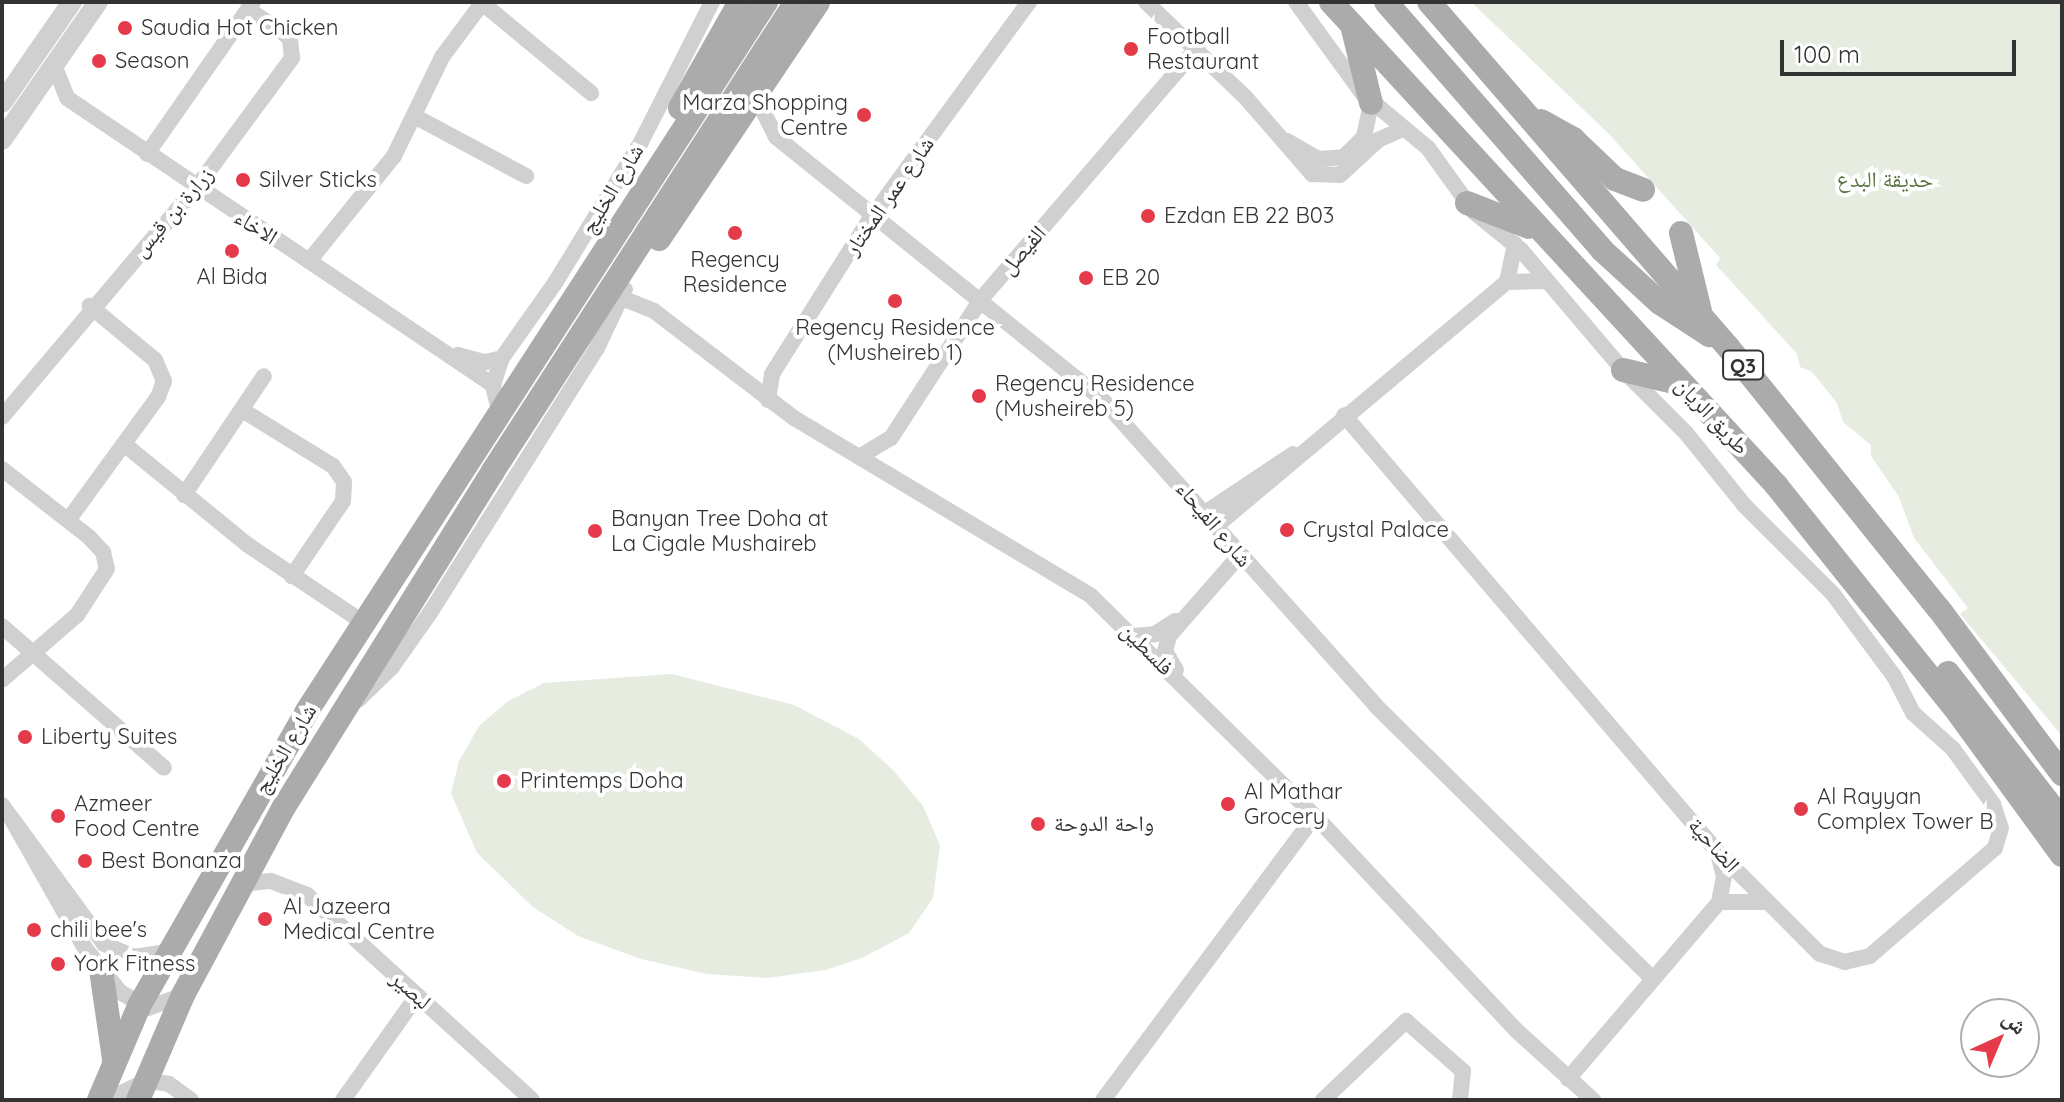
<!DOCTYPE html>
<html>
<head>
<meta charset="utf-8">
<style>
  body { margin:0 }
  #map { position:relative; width:2064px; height:1102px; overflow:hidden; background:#fff; font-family:Quicksand,"Noto Naskh Arabic",sans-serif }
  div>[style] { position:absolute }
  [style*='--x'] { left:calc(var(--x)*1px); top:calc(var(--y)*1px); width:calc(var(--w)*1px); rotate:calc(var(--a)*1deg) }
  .green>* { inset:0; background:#e6ecdf }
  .minor>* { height:16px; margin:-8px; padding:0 8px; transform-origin:8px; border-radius:8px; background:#d0d0d0 }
  .tertiary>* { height:20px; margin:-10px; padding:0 10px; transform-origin:10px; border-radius:10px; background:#d0d0d0 }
  .primary>* { height:24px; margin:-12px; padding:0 12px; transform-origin:12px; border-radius:12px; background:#ababab }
  .dots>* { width:22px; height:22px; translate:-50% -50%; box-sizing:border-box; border:4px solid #fff; border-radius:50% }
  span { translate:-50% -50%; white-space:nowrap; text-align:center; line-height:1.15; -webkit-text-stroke:8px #fff; paint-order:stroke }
  .shield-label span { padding:2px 6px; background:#fff; border:2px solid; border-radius:6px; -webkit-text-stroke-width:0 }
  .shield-label { font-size:20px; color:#333; font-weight:700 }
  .poi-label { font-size:22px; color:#333 }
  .left { translate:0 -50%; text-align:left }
  .right { translate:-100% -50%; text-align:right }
  .park-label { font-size:22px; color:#57703f }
  .street-label { font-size:22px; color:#333 }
  .frame { position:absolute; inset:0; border:4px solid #333; pointer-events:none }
  .north { position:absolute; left:1960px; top:998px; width:80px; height:80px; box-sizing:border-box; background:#fff; border:2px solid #adadad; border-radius:50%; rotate:44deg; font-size:22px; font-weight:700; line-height:32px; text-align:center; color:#333 }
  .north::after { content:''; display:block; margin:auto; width:28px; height:36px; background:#e53a49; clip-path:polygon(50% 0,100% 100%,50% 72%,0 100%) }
  .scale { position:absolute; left:1780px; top:40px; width:236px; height:36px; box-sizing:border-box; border:4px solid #333; border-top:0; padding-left:10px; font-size:24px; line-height:28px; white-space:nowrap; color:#333; -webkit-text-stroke:6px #fff; paint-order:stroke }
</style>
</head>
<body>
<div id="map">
  <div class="green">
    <div style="clip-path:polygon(1471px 2px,2062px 2px,2062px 736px,1960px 614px,1968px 608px,1914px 538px,1899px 497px,1871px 456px,1871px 445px,1843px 422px,1837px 403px,1812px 372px,1800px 367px,1797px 354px,1716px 265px,1720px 258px,1609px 134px)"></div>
    <div style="clip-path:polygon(672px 674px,794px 705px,859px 739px,893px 770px,923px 806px,940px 845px,933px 898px,909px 933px,862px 958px,825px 970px,767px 978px,707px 974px,641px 959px,578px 936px,533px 907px,477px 853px,451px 793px,459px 761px,479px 726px,508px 701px,544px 683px)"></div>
  </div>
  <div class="minor">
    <div style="--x:481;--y:2;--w:143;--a:39.6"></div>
    <div style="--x:1146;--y:2;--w:139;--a:43.8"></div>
    <div style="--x:1246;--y:98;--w:101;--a:49"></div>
    <div style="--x:1312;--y:174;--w:28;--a:2"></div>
    <div style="--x:1340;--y:175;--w:52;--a:-42.6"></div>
    <div style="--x:1378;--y:140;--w:27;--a:-24"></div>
    <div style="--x:1296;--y:2;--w:112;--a:54"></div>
    <div style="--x:1362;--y:93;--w:86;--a:39.8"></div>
    <div style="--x:1428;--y:148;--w:79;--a:54.3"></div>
    <div style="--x:1474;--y:212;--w:60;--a:39"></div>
    <div style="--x:1521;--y:250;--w:157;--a:49.6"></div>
    <div style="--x:1623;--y:370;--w:89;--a:45"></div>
    <div style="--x:1686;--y:433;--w:92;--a:51.1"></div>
    <div style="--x:1744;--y:505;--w:126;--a:45"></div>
    <div style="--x:1833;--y:594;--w:102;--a:53.4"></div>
    <div style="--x:1894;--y:676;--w:42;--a:62.8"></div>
    <div style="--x:1913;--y:713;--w:54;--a:42"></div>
    <div style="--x:1953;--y:749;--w:68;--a:54"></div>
    <div style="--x:1993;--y:804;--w:25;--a:72"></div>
    <div style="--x:2001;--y:828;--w:21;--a:107"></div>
    <div style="--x:1995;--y:848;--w:165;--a:139.2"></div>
    <div style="--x:1870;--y:956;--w:26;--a:167"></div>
    <div style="--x:1845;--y:962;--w:26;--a:-162"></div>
    <div style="--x:1820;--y:954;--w:147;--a:-135"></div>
    <div style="--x:1716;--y:850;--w:572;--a:-130.54"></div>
    <div style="--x:54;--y:65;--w:35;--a:68"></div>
    <div style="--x:67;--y:98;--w:514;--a:33.97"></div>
    <div style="--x:756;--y:97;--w:45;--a:63.4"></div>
    <div style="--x:776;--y:137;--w:417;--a:38.8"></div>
    <div style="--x:1101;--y:398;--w:413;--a:48.2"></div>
    <div style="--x:1376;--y:706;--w:388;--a:44.6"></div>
    <div style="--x:416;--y:117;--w:125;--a:28.2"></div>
    <div style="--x:1287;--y:141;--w:36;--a:30"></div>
    <div style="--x:1318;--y:159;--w:26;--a:-4"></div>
    <div style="--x:1344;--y:157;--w:28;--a:-45"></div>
    <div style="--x:1364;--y:137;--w:35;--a:-78"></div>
    <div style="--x:147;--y:154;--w:185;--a:-55.1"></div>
    <div style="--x:309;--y:261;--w:135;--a:-51"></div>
    <div style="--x:394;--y:156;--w:110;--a:-64.1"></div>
    <div style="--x:442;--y:57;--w:69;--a:-53.3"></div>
    <div style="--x:1507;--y:282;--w:39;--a:-78"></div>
    <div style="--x:622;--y:298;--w:35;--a:22"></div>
    <div style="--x:654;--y:311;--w:176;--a:37.4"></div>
    <div style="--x:794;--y:418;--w:346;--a:30.9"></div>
    <div style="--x:1091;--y:596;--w:314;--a:44.5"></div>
    <div style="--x:1315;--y:816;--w:295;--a:46.8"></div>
    <div style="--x:1517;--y:1031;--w:103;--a:42.2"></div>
    <div style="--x:458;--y:355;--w:28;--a:15"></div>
    <div style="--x:485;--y:362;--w:17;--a:-13"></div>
    <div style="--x:768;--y:400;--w:26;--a:-81"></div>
    <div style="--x:772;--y:374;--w:180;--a:-57.7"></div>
    <div style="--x:868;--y:222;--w:273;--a:-53.8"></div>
    <div style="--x:242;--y:410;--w:107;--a:31.6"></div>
    <div style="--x:333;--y:466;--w:19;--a:55"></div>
    <div style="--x:344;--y:482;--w:19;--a:93"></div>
    <div style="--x:343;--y:501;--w:91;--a:124.2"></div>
    <div style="--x:500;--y:414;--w:30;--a:-104"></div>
    <div style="--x:493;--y:385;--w:28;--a:-72"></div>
    <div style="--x:502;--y:358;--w:92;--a:-54.8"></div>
    <div style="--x:555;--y:283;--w:163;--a:-58.6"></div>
    <div style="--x:640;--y:144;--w:159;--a:-63.1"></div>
    <div style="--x:2;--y:417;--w:310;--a:-49.8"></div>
    <div style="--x:202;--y:180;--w:152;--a:-53.6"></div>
    <div style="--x:292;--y:58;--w:20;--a:-96"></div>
    <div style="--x:290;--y:38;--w:51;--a:-145.4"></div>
    <div style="--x:124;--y:444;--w:160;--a:39.2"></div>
    <div style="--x:248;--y:545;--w:140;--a:33.9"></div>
    <div style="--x:859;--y:457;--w:37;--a:-31"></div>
    <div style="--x:891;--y:438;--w:167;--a:-57"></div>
    <div style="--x:982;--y:298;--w:330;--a:-49.3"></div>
    <div style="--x:2;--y:469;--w:110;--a:38"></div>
    <div style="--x:89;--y:537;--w:21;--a:47"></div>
    <div style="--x:103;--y:552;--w:17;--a:77"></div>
    <div style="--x:107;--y:569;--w:55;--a:123.1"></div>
    <div style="--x:77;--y:615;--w:99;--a:139.1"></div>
    <div style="--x:184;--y:495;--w:143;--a:-56.1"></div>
    <div style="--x:1205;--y:513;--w:106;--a:-33.8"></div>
    <div style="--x:69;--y:519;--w:151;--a:-53.9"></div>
    <div style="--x:158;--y:397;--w:17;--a:-69"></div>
    <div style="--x:164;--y:381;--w:23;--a:-113"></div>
    <div style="--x:155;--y:360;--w:85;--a:-140.3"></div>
    <div style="--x:1216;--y:526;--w:380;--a:-40"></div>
    <div style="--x:1507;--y:282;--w:40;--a:-1.4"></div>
    <div style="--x:2;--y:626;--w:215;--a:41.2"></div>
    <div style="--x:1134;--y:636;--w:21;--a:-5"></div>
    <div style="--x:1155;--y:634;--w:24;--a:-33"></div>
    <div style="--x:1176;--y:670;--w:22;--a:-120"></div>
    <div style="--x:1165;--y:651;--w:16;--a:-75"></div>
    <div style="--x:1169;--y:636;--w:108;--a:-48.8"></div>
    <div style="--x:358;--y:700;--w:47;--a:-44.1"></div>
    <div style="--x:392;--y:667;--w:66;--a:-54.9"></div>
    <div style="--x:430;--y:613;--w:313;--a:-57.8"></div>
    <div style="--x:597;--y:348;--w:65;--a:-64.6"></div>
    <div style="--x:2;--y:805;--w:172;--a:53.7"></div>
    <div style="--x:104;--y:944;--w:33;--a:23"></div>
    <div style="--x:134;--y:957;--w:36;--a:-9"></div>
    <div style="--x:11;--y:818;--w:150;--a:60.4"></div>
    <div style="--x:85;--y:948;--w:56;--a:51.5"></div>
    <div style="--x:120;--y:992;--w:32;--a:30"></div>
    <div style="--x:148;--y:1008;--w:37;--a:-20"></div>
    <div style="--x:241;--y:884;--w:30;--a:-6"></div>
    <div style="--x:271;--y:881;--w:39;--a:21"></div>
    <div style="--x:307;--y:895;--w:304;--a:42.3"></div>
    <div style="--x:1719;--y:902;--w:48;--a:0"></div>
    <div style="--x:1568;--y:1079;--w:233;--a:-49.5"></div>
    <div style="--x:1719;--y:902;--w:25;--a:-79"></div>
    <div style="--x:1724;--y:877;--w:25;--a:-104"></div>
    <div style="--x:107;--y:1100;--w:43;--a:-26"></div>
    <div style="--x:146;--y:1081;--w:23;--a:7"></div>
    <div style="--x:169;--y:1084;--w:27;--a:36"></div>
    <div style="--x:343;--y:1100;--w:128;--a:-54.6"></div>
    <div style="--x:1103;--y:1100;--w:354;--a:-53.3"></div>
    <div style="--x:1323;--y:1100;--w:115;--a:-43.6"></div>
    <div style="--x:1406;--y:1021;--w:76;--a:41.3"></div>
    <div style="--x:1463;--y:1071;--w:29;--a:96"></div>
  </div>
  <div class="tertiary">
    <div style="--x:2;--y:103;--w:123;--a:-55.3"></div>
    <div style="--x:2;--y:140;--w:168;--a:-55.2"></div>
  </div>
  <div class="primary">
    <div style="--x:1331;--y:2;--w:657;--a:47.34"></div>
    <div style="--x:1776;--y:485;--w:285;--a:51.3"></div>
    <div style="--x:1954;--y:707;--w:183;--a:53.9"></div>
    <div style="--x:1386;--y:2;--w:329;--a:48.9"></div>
    <div style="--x:1602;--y:250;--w:79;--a:42.4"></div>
    <div style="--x:1660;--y:303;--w:59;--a:33.1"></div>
    <div style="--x:1429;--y:2;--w:457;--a:49.1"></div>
    <div style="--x:1728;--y:347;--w:336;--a:51.2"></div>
    <div style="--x:1939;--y:609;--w:206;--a:53.3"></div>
    <div style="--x:1352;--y:25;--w:80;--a:76.3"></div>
    <div style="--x:680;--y:108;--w:122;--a:-60.5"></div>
    <div style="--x:1541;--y:121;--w:37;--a:29"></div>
    <div style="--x:1573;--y:139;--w:58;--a:43.6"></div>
    <div style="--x:1615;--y:179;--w:30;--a:21"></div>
    <div style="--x:1467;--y:203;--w:66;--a:21.2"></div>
    <div style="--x:1681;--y:233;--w:80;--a:76.3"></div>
    <div style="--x:659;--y:239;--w:285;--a:-56.1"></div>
    <div style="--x:1623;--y:370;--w:57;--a:13.3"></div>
    <div style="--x:1948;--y:673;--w:186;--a:52.2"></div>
    <div style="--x:101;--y:970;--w:90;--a:81.7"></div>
    <div style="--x:99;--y:1100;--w:102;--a:-66.9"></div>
    <div style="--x:139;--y:1006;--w:339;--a:-60.3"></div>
    <div style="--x:307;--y:711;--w:845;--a:-57.08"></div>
    <div style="--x:138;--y:1100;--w:114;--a:-66.8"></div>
    <div style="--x:183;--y:995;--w:213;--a:-61.8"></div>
    <div style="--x:284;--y:807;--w:396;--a:-58.1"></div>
    <div style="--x:493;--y:471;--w:558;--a:-57.14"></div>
  </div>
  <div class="dots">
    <div style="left:125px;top:28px;background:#e53a49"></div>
    <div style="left:1131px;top:49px;background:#e53a49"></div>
    <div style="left:99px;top:61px;background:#e53a49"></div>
    <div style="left:864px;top:115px;background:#e53a49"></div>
    <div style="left:243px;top:180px;background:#e53a49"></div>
    <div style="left:1148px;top:216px;background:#e53a49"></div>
    <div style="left:735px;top:233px;background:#e53a49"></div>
    <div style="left:232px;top:251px;background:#e53a49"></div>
    <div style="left:1086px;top:278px;background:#e53a49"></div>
    <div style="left:895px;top:301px;background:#e53a49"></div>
    <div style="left:979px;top:396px;background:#e53a49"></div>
    <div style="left:1287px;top:530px;background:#e53a49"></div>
    <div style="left:595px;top:531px;background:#e53a49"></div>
    <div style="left:25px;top:737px;background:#e53a49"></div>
    <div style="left:504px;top:781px;background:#e53a49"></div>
    <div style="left:1228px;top:804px;background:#e53a49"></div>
    <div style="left:1801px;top:809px;background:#e53a49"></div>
    <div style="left:58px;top:816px;background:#e53a49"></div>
    <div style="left:1038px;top:824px;background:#e53a49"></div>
    <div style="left:85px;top:861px;background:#e53a49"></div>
    <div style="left:265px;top:919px;background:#e53a49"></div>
    <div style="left:34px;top:930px;background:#e53a49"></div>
    <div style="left:58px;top:964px;background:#e53a49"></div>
  </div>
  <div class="shield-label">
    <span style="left:1743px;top:365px">Q3</span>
  </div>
  <div class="poi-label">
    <span class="left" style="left:141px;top:28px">Saudia Hot Chicken</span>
    <span class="left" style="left:1147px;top:49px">Football<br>Restaurant</span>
    <span class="left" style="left:115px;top:61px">Season</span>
    <span class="right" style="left:848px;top:115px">Marza Shopping<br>Centre</span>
    <span class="left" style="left:259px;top:180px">Silver Sticks</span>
    <span class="left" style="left:1164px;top:216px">Ezdan EB 22 B03</span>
    <span style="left:735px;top:272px">Regency<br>Residence</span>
    <span style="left:232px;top:277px">Al Bida</span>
    <span class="left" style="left:1102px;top:278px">EB 20</span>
    <span style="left:895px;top:340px">Regency Residence<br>(Musheireb 1)</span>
    <span class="left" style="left:995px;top:396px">Regency Residence<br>(Musheireb 5)</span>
    <span class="left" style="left:611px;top:531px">Banyan Tree Doha at<br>La Cigale Mushaireb</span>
    <span class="left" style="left:1303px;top:530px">Crystal Palace</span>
    <span class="left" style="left:41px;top:737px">Liberty Suites</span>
    <span class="left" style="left:520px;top:781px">Printemps Doha</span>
    <span class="left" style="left:1244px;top:804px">Al Mathar<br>Grocery</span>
    <span class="left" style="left:1817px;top:809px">Al Rayyan<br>Complex Tower B</span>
    <span class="left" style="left:74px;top:816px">Azmeer<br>Food Centre</span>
    <span class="left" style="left:1054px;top:824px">واحة الدوحة</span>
    <span class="left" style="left:101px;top:861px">Best Bonanza</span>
    <span class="left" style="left:283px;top:919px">Al Jazeera<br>Medical Centre</span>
    <span class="left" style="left:50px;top:930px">chili bee's</span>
    <span class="left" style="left:74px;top:964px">York Fitness</span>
  </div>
  <div class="park-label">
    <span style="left:1885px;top:180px">حديقة البدع</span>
  </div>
  <div class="street-label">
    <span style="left:612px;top:189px;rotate:-59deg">شارع الخليج</span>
    <span style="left:889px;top:196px;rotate:-55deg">شارع عمر المختار</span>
    <span style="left:173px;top:212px;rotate:-49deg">زرارة بن قيس</span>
    <span style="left:256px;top:227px;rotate:32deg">الاخاء</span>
    <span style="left:1023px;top:250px;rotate:-49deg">الفيصل</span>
    <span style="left:1712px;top:416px;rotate:47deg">طريق الريان</span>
    <span style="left:1214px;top:524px;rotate:50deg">شارع الفيحاء</span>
    <span style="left:1147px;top:649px;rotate:45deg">فلسطين</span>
    <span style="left:285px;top:749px;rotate:-59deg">شارع الخليج</span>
    <span style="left:1714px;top:845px;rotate:48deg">الضاحية</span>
    <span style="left:411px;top:990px;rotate:42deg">لبصير</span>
  </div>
  <div class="frame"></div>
  <div class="north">ش</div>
  <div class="scale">100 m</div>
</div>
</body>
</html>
